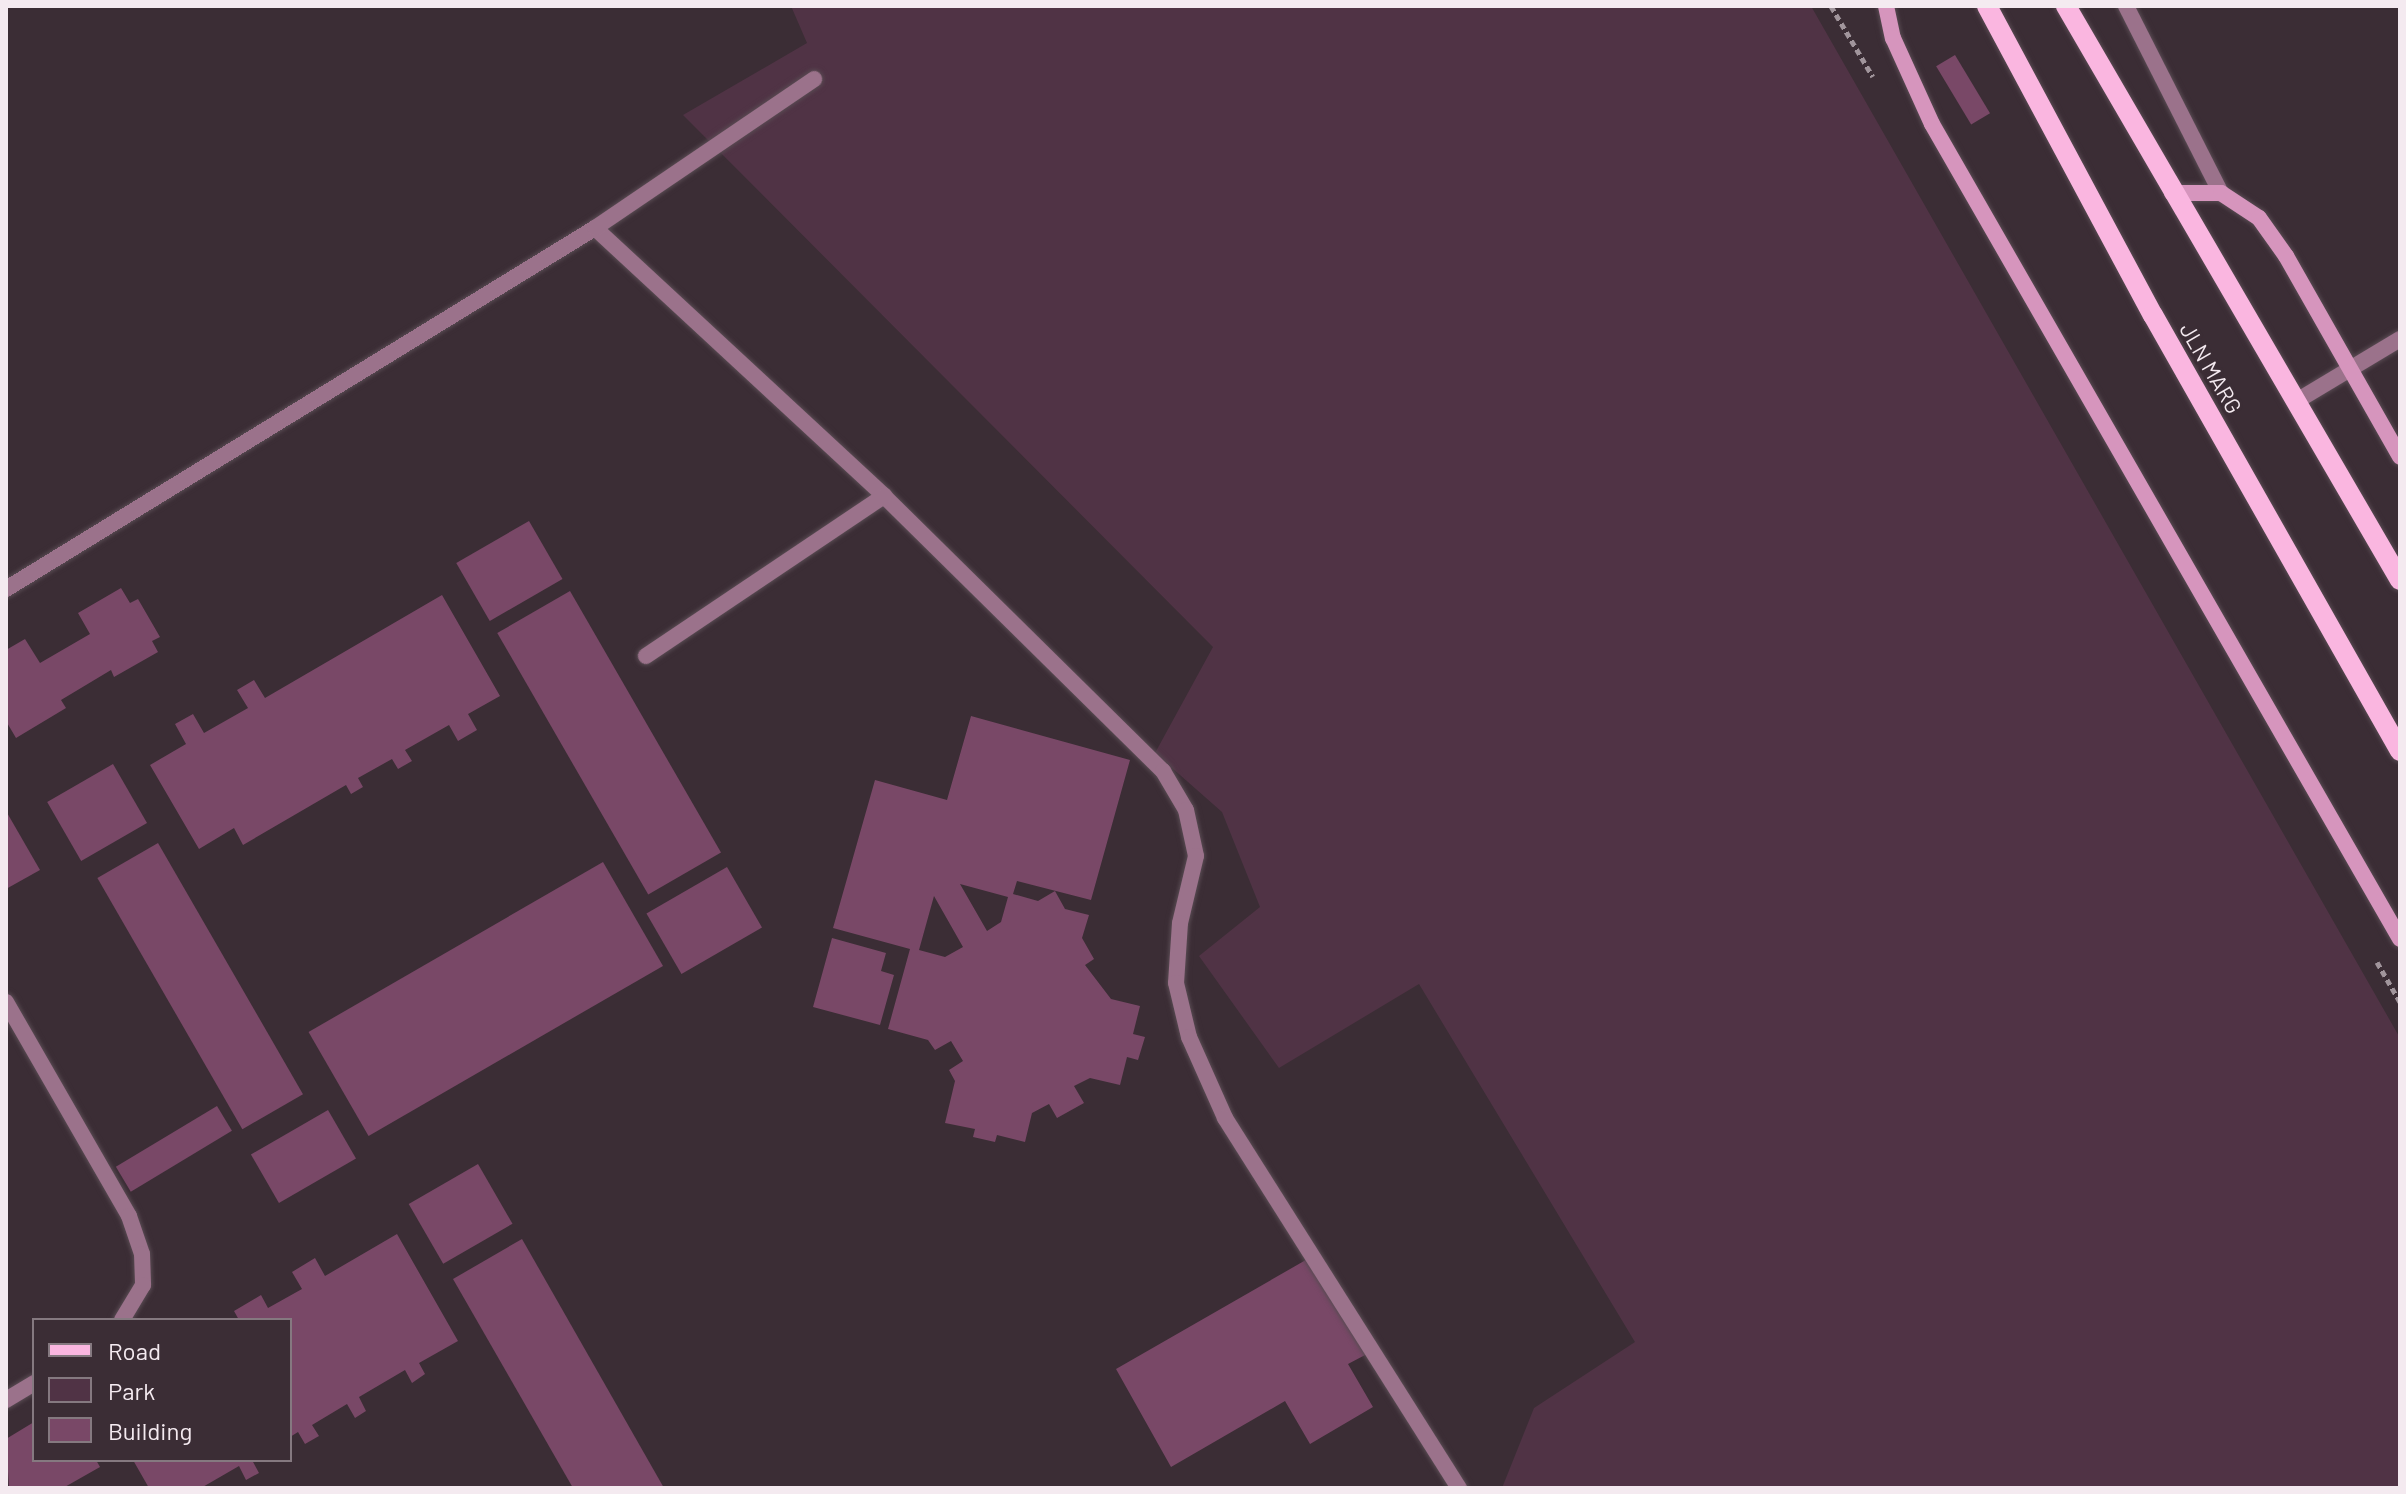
<!DOCTYPE html>
<html>
<head>
<meta charset="utf-8">
<style>
  body { margin:0 }
  #map { position:relative; width:2406px; height:1494px; overflow:hidden; background:#3b2d35; font-family:Barlow,sans-serif }
  div>[style] { position:absolute }
  [style*='--x'] { left:calc(var(--x)*1px); top:calc(var(--y)*1px); width:calc(var(--w)*1px); rotate:calc(var(--a)*1deg) }
  .green>* { inset:0; background:#503345 }
  .building>* { inset:0; background:#794867; transform-origin:0 0 }
  .path>* { height:5px; margin-top:-2.5px; transform-origin:0; background:repeating-linear-gradient(90deg,#a1959c 0 6px,transparent 0 10px) }
  .roads { filter:drop-shadow(0 0 2px #594b53) drop-shadow(0 0 2px #594b53) }
  .lane>* { height:16px; margin:-8px; padding:0 8px; transform-origin:8px; border-radius:8px; background:#9b728b }
  .secondary>* { height:16px; margin:-8px; padding:0 8px; transform-origin:8px; border-radius:8px; background:#d695bd }
  .primary>* { height:20px; margin:-10px; padding:0 10px; transform-origin:10px; border-radius:10px; background:#fab6e0 }
  span { translate:-50% -50%; white-space:nowrap; text-align:center; line-height:1.15; -webkit-text-stroke:6px #3b2d35; paint-order:stroke }
  .street-label { font-size:22px; color:#f4eaf0 }
  .frame { position:absolute; inset:0; border:8px solid #f4eaf0; pointer-events:none }
  .legend { position:absolute; left:32px; top:1318px; width:260px; height:144px; box-sizing:border-box; background:#3b2d35; border:2px solid #857980; margin:0; padding:10px 14px; list-style:none; font-size:24px; color:#f4eaf0 }
  .legend li { display:flex; align-items:center; gap:16px; height:40px }
  .legend b { width:40px; border:2px solid #857980 }
</style>
</head>
<body>
<div id="map">
  <div class="green">
    <div style="clip-path:polygon(791px 6px,1811px 6px,2400px 1038px,2400px 1488px,1502px 1488px,1534px 1408px,1635px 1342px,1419px 984px,1279px 1068px,1199px 956px,1260px 907px,1222px 812px,1155px 753px,1213px 647px,683px 115px,807px 43px)"></div>
  </div>
  <div class="building">
    <div style="left:1955px;top:55px;width:68px;height:22px;rotate:59deg"></div>
    <div style="left:529px;top:521px;width:67px;height:84px;rotate:60deg"></div>
    <div style="clip-path:polygon(121px 588px,130px 603px,138px 599px,160px 637px,152px 641px,158px 652px,114px 677px,111px 670px,61px 700px,66px 708px,16px 738px,6px 721px,6px 650px,25px 639px,40px 663px,90px 634px,78px 613px)"></div>
    <div style="left:570px;top:591px;width:302px;height:84px;rotate:60deg"></div>
    <div style="clip-path:polygon(442px 595px,500px 696px,468px 714px,477px 730px,458px 741px,449px 725px,405px 750px,412px 761px,398px 769px,392px 759px,358px 778px,363px 787px,351px 794px,346px 785px,243px 845px,234px 828px,199px 849px,150px 765px,186px 744px,175px 724px,193px 714px,204px 733px,248px 708px,237px 690px,254px 680px,265px 698px)"></div>
    <div style="clip-path:polygon(evenodd,971px 716px,1130px 760px,1091px 900px,1017px 881px,1013px 894px,1038px 901px,1055px 891px,1065px 909px,1089px 915px,1082px 938px,1094px 959px,1085px 965px,1111px 999px,1140px 1006px,1133px 1034px,1145px 1037px,1138px 1060px,1127px 1057px,1120px 1085px,1090px 1078px,1074px 1086px,1084px 1103px,1057px 1118px,1049px 1104px,1032px 1113px,1025px 1142px,997px 1135px,995px 1142px,973px 1137px,975px 1129px,945px 1123px,955px 1081px,949px 1070px,963px 1061px,951px 1041px,935px 1050px,928px 1040px,888px 1029px,910px 949px,833px 928px,875px 780px,947px 800px,971px 716px,960px 884px,1008px 897px,1001px 922px,987px 931px,960px 884px,971px 716px,934px 896px,963px 947px,945px 957px,919px 950px,934px 896px)"></div>
    <div style="left:113px;top:764px;width:68px;height:76px;rotate:60deg"></div>
    <div style="clip-path:polygon(6px 811px,40px 870px,6px 889px)"></div>
    <div style="left:158px;top:843px;width:290px;height:70px;rotate:60deg"></div>
    <div style="left:603px;top:862px;width:120px;height:340px;rotate:60deg"></div>
    <div style="left:727px;top:867px;width:70px;height:93px;rotate:60deg"></div>
    <div style="clip-path:polygon(832px 938px,886px 953px,881px 971px,894px 975px,880px 1025px,813px 1007px)"></div>
    <div style="left:217px;top:1106px;width:29px;height:118px;rotate:59deg"></div>
    <div style="left:328px;top:1110px;width:56px;height:89px;rotate:60deg"></div>
    <div style="left:478px;top:1164px;width:69px;height:80px;rotate:60deg"></div>
    <div style="clip-path:polygon(397px 1234px,458px 1341px,419px 1363px,425px 1374px,412px 1383px,405px 1370px,359px 1397px,366px 1411px,355px 1418px,347px 1404px,312px 1425px,319px 1436px,305px 1444px,298px 1432px,290px 1437px,290px 1320px,239px 1320px,234px 1311px,261px 1295px,268px 1308px,302px 1289px,292px 1272px,315px 1258px,325px 1276px)"></div>
    <div style="clip-path:polygon(522px 1239px,664px 1488px,573px 1488px,453px 1279px)"></div>
    <div style="clip-path:polygon(1311px 1257px,1367px 1354px,1348px 1364px,1373px 1407px,1310px 1444px,1285px 1401px,1171px 1467px,1116px 1369px)"></div>
    <div style="clip-path:polygon(34px 1422px,34px 1460px,96px 1460px,100px 1467px,63px 1488px,9px 1488px,6px 1439px)"></div>
    <div style="clip-path:polygon(133px 1460px,252px 1460px,259px 1473px,246px 1480px,239px 1466px,201px 1488px,149px 1488px)"></div>
  </div>
  <div class="path">
    <div style="--x:1831;--y:6;--w:82;--a:59.4"></div>
    <div style="--x:2377;--y:962;--w:46;--a:60.1"></div>
  </div>
  <div class="roads">
    <div class="lane">
      <div style="--x:2126;--y:6;--w:210;--a:63.1"></div>
      <div style="--x:595;--y:228;--w:394;--a:42.8"></div>
      <div style="--x:884;--y:496;--w:392;--a:44.6"></div>
      <div style="--x:1163;--y:771;--w:45;--a:59.5"></div>
      <div style="--x:1186;--y:810;--w:47;--a:77.7"></div>
      <div style="--x:1196;--y:856;--w:69;--a:103.4"></div>
      <div style="--x:1180;--y:923;--w:60;--a:93.8"></div>
      <div style="--x:1176;--y:983;--w:56;--a:76.5"></div>
      <div style="--x:1189;--y:1037;--w:89;--a:66"></div>
      <div style="--x:1225;--y:1118;--w:438;--a:57.7"></div>
      <div style="--x:2295;--y:402;--w:122;--a:-31"></div>
      <div style="--x:6;--y:589;--w:691;--a:-31.5"></div>
      <div style="--x:595;--y:228;--w:265;--a:-34.2"></div>
      <div style="--x:646;--y:656;--w:287;--a:-33.9"></div>
      <div style="--x:6;--y:1002;--w:247;--a:60.1"></div>
      <div style="--x:129;--y:1216;--w:40;--a:71.1"></div>
      <div style="--x:142;--y:1254;--w:31;--a:88"></div>
      <div style="--x:143;--y:1285;--w:41;--a:121"></div>
      <div style="--x:6;--y:1400;--w:33;--a:-31"></div>
    </div>
    <div class="secondary">
      <div style="--x:1886;--y:6;--w:33;--a:78"></div>
      <div style="--x:1893;--y:38;--w:94;--a:65.6"></div>
      <div style="--x:1932;--y:124;--w:940;--a:60.13"></div>
      <div style="--x:2172;--y:193;--w:49;--a:0"></div>
      <div style="--x:2221;--y:193;--w:45;--a:33.3"></div>
      <div style="--x:2259;--y:218;--w:47;--a:54.6"></div>
      <div style="--x:2286;--y:256;--w:231;--a:60.4"></div>
    </div>
    <div class="primary">
      <div style="--x:1987;--y:6;--w:351;--a:61.8"></div>
      <div style="--x:2153;--y:315;--w:501;--a:60.47"></div>
      <div style="--x:2066;--y:6;--w:664;--a:59.81"></div>
    </div>
  </div>
  <div class="street-label">
    <span style="left:2211px;top:368px;rotate:60deg">JLN MARG</span>
  </div>
  <div class="frame"></div>
  <ul class="legend">
  <li><b style="height:10px;background:#fab6e0"></b>Road</li>
  <li><b style="height:22px;background:#503345"></b>Park</li>
  <li><b style="height:22px;background:#794867"></b>Building</li>
  </ul>
</div>
</body>
</html>
